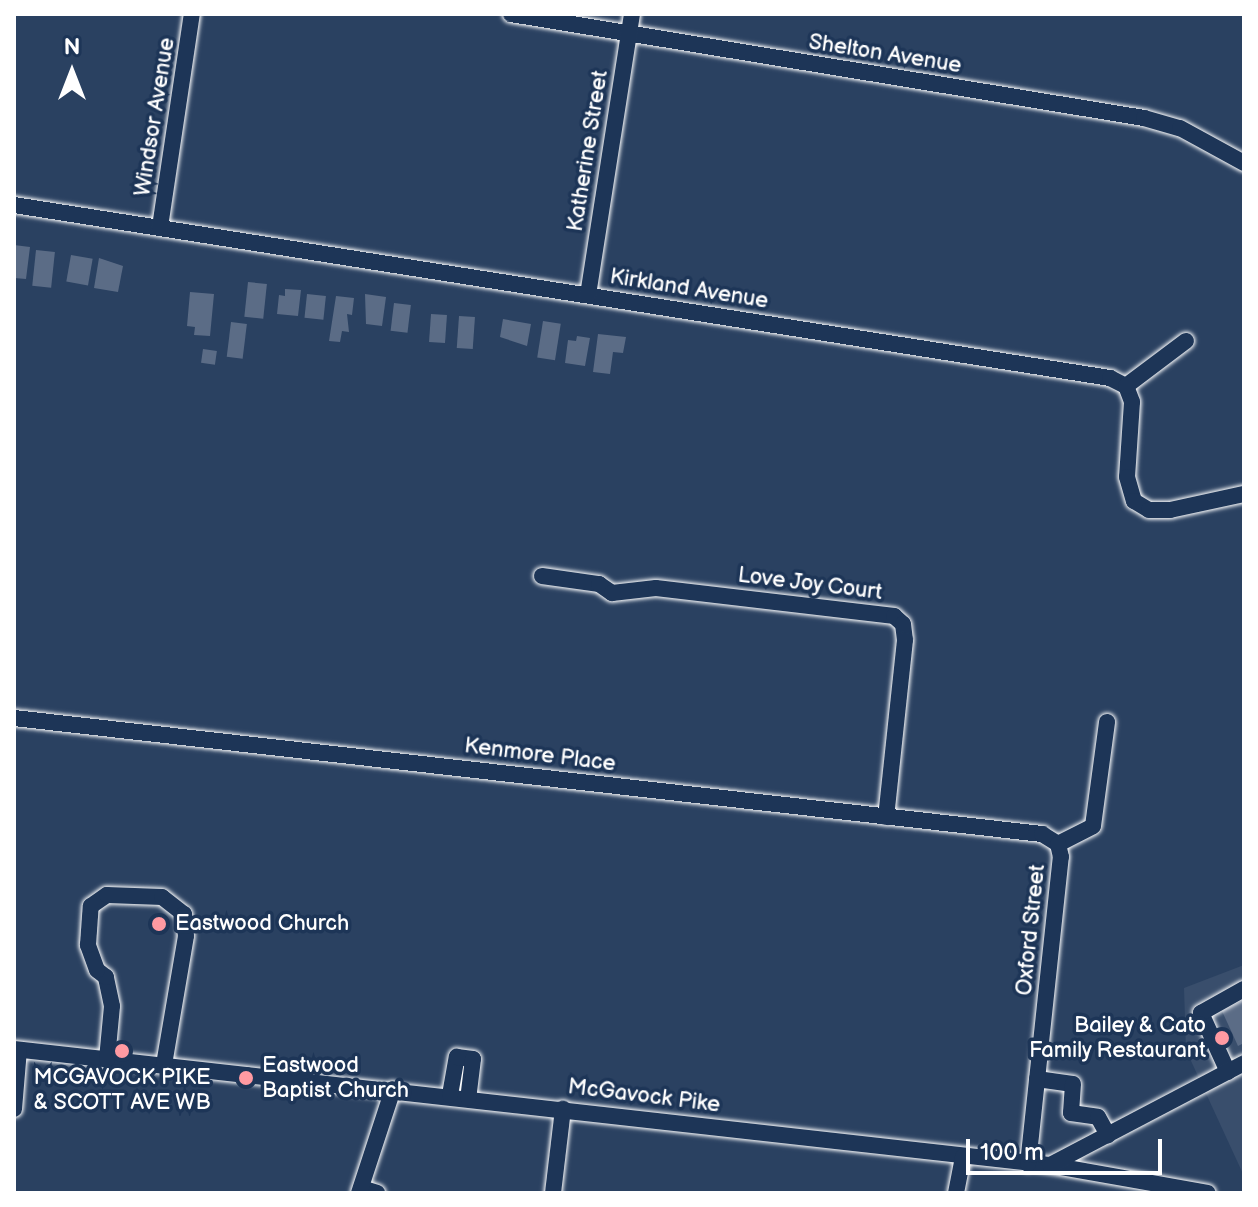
<!DOCTYPE html>
<html>
<head>
<meta charset="utf-8">
<style>
  body { margin:0 }
  #map { position:relative; width:1258px; height:1207px; overflow:hidden; background:#2a4161; font-family:"Balsamiq Sans",sans-serif }
  div>[style] { position:absolute }
  [style*='--x'] { left:calc(var(--x)*1px); top:calc(var(--y)*1px); width:calc(var(--w)*1px); rotate:calc(var(--a)*1deg) }
  .built>* { inset:0; background:#394e6c }
  .building>* { inset:0; background:#5b6c86; transform-origin:0 0 }
  .roads { filter:drop-shadow(0 0 2px #fff) drop-shadow(0 0 2px #fff) }
  .minor>* { height:16px; margin:-8px; padding:0 8px; transform-origin:8px; border-radius:8px; background:#1d3557 }
  .dots>* { width:22px; height:22px; translate:-50% -50%; box-sizing:border-box; border:4px solid #1d3557; border-radius:50% }
  span { translate:-50% -50%; white-space:nowrap; text-align:center; line-height:1.15; -webkit-text-stroke:7px #1d3557; paint-order:stroke }
  .street-label { font-size:22px; color:#fff }
  .poi-label { font-size:22px; color:#fff }
  .left { translate:0 -50%; text-align:left }
  .right { translate:-100% -50%; text-align:right }
  .frame { position:absolute; inset:0; border:16px solid #fff; pointer-events:none }
  .north { position:absolute; left:32px; top:32px; width:80px; height:80px; -webkit-text-stroke:6px #1d3557; paint-order:stroke; rotate:0deg; font-size:22px; font-weight:700; line-height:32px; text-align:center; color:#fff }
  .north::after { content:''; display:block; margin:auto; width:28px; height:36px; background:#fff; clip-path:polygon(50% 0,100% 100%,50% 72%,0 100%) }
  .scale { position:absolute; left:966px; top:1139px; width:196px; height:36px; box-sizing:border-box; border:4px solid #fff; border-top:0; padding-left:10px; font-size:24px; line-height:28px; white-space:nowrap; color:#fff; -webkit-text-stroke:6px #1d3557; paint-order:stroke }
</style>
</head>
<body>
<div id="map">
  <div class="built">
    <div style="clip-path:polygon(1244px 965px,1244px 1176px,1186px 1050px,1184px 988px)"></div>
  </div>
  <div class="building">
    <div style="clip-path:polygon(14px 245px,30px 247px,26px 279px,14px 278px)"></div>
    <div style="left:36px;top:250px;width:19px;height:36px;rotate:6deg"></div>
    <div style="left:71px;top:255px;width:22px;height:27px;rotate:10deg"></div>
    <div style="clip-path:polygon(99px 258px,123px 266px,118px 292px,94px 288px)"></div>
    <div style="left:248px;top:282px;width:19px;height:35px;rotate:6deg"></div>
    <div style="clip-path:polygon(285px 289px,301px 290px,298px 316px,277px 314px,279px 295px,285px 296px)"></div>
    <div style="clip-path:polygon(190px 292px,214px 294px,210px 336px,194px 335px,195px 327px,187px 326px)"></div>
    <div style="left:307px;top:294px;width:19px;height:24px;rotate:6deg"></div>
    <div style="clip-path:polygon(365px 294px,386px 297px,382px 326px,366px 324px)"></div>
    <div style="clip-path:polygon(336px 296px,354px 298px,352px 315px,347px 314px,349px 332px,342px 331px,340px 342px,329px 341px)"></div>
    <div style="left:394px;top:303px;width:17px;height:28px;rotate:7deg"></div>
    <div style="left:431px;top:314px;width:16px;height:28px;rotate:4deg"></div>
    <div style="left:459px;top:316px;width:16px;height:32px;rotate:4deg"></div>
    <div style="clip-path:polygon(503px 319px,531px 324px,527px 346px,500px 337px)"></div>
    <div style="left:543px;top:321px;width:18px;height:37px;rotate:9deg"></div>
    <div style="left:231px;top:322px;width:16px;height:35px;rotate:7deg"></div>
    <div style="clip-path:polygon(598px 334px,626px 337px,623px 353px,613px 352px,610px 374px,593px 372px)"></div>
    <div style="clip-path:polygon(577px 336px,590px 338px,585px 366px,565px 363px,568px 340px,576px 341px)"></div>
    <div style="left:203px;top:349px;width:14px;height:14px;rotate:8deg"></div>
    <div style="clip-path:polygon(1244px 1000px,1244px 1043px,1238px 1046px,1222px 1011px)"></div>
  </div>
  <div class="roads">
    <div class="minor">
      <div style="--x:511;--y:14;--w:641;--a:9.33"></div>
      <div style="--x:1144;--y:118;--w:37;--a:16"></div>
      <div style="--x:1180;--y:128;--w:73;--a:28.7"></div>
      <div style="--x:14;--y:205;--w:1110;--a:8.97"></div>
      <div style="--x:1110;--y:378;--w:18;--a:27"></div>
      <div style="--x:1126;--y:386;--w:17;--a:69"></div>
      <div style="--x:1132;--y:402;--w:75;--a:93.8"></div>
      <div style="--x:1127;--y:477;--w:25;--a:74"></div>
      <div style="--x:1134;--y:501;--w:17;--a:31"></div>
      <div style="--x:1149;--y:510;--w:21;--a:0"></div>
      <div style="--x:1170;--y:510;--w:76;--a:-12.2"></div>
      <div style="--x:160;--y:227;--w:215;--a:-81.5"></div>
      <div style="--x:588;--y:295;--w:284;--a:-81.1"></div>
      <div style="--x:1126;--y:386;--w:75;--a:-36.9"></div>
      <div style="--x:542;--y:576;--w:58;--a:8"></div>
      <div style="--x:599;--y:584;--w:16;--a:35"></div>
      <div style="--x:612;--y:593;--w:44;--a:-6.5"></div>
      <div style="--x:656;--y:588;--w:240;--a:6.7"></div>
      <div style="--x:894;--y:616;--w:12;--a:42"></div>
      <div style="--x:903;--y:624;--w:16;--a:83"></div>
      <div style="--x:905;--y:640;--w:178;--a:96.1"></div>
      <div style="--x:14;--y:718;--w:1035;--a:6.44"></div>
      <div style="--x:1042;--y:834;--w:19;--a:32"></div>
      <div style="--x:1058;--y:844;--w:39;--a:-27"></div>
      <div style="--x:1093;--y:826;--w:105;--a:-82.3"></div>
      <div style="--x:14;--y:1049;--w:1042;--a:6.39"></div>
      <div style="--x:1050;--y:1165;--w:160;--a:10"></div>
      <div style="--x:107;--y:1059;--w:53;--a:-84.6"></div>
      <div style="--x:112;--y:1006;--w:30;--a:-102"></div>
      <div style="--x:106;--y:977;--w:11;--a:-142"></div>
      <div style="--x:97;--y:970;--w:27;--a:-110"></div>
      <div style="--x:88;--y:945;--w:39;--a:-86"></div>
      <div style="--x:91;--y:906;--w:19;--a:-35"></div>
      <div style="--x:107;--y:895;--w:55;--a:2.1"></div>
      <div style="--x:162;--y:897;--w:28;--a:38"></div>
      <div style="--x:184;--y:914;--w:22;--a:85"></div>
      <div style="--x:186;--y:936;--w:131;--a:99.7"></div>
      <div style="--x:1228;--y:1072;--w:65;--a:-114.6"></div>
      <div style="--x:1201;--y:1013;--w:49;--a:-29.2"></div>
      <div style="--x:1037;--y:1079;--w:36;--a:8"></div>
      <div style="--x:1073;--y:1084;--w:29;--a:94"></div>
      <div style="--x:1071;--y:1113;--w:27;--a:8"></div>
      <div style="--x:1098;--y:1117;--w:21;--a:61"></div>
      <div style="--x:450;--y:1095;--w:39;--a:-80"></div>
      <div style="--x:457;--y:1057;--w:16;--a:7"></div>
      <div style="--x:473;--y:1059;--w:39;--a:97"></div>
      <div style="--x:14;--y:1109;--w:59;--a:-85.2"></div>
      <div style="--x:1028;--y:1164;--w:309;--a:-83.9"></div>
      <div style="--x:1061;--y:857;--w:13;--a:-103"></div>
      <div style="--x:1050;--y:1165;--w:219;--a:-27.7"></div>
      <div style="--x:361;--y:1188;--w:17;--a:17"></div>
      <div style="--x:359;--y:1193;--w:109;--a:-71.9"></div>
      <div style="--x:553;--y:1193;--w:85;--a:-83.2"></div>
      <div style="--x:956;--y:1193;--w:37;--a:-79"></div>
    </div>
  </div>
  <div class="dots">
    <div style="left:159px;top:924px;background:#ff9aa2"></div>
    <div style="left:1222px;top:1038px;background:#ff9aa2"></div>
    <div style="left:122px;top:1051px;background:#ff9aa2"></div>
    <div style="left:246px;top:1078px;background:#ff9aa2"></div>
  </div>
  <div class="street-label">
    <span style="left:885px;top:54px;rotate:9deg">Shelton Avenue</span>
    <span style="left:155px;top:117px;rotate:-81deg">Windsor Avenue</span>
    <span style="left:588px;top:151px;rotate:-81deg">Katherine Street</span>
    <span style="left:689px;top:289px;rotate:9deg">Kirkland Avenue</span>
    <span style="left:810px;top:584px;rotate:7deg">Love Joy Court</span>
    <span style="left:540px;top:755px;rotate:7deg">Kenmore Place</span>
    <span style="left:1031px;top:930px;rotate:-84deg">Oxford Street</span>
    <span style="left:644px;top:1096px;rotate:7deg">McGavock Pike</span>
  </div>
  <div class="poi-label">
    <span class="left" style="left:175px;top:924px">Eastwood Church</span>
    <span class="right" style="left:1206px;top:1038px">Bailey &amp; Cato<br>Family Restaurant</span>
    <span class="left" style="left:262px;top:1078px">Eastwood<br>Baptist Church</span>
    <span style="left:122px;top:1090px">MCGAVOCK PIKE<br>&amp; SCOTT AVE WB</span>
  </div>
  <div class="frame"></div>
  <div class="north">N</div>
  <div class="scale">100 m</div>
</div>
</body>
</html>
